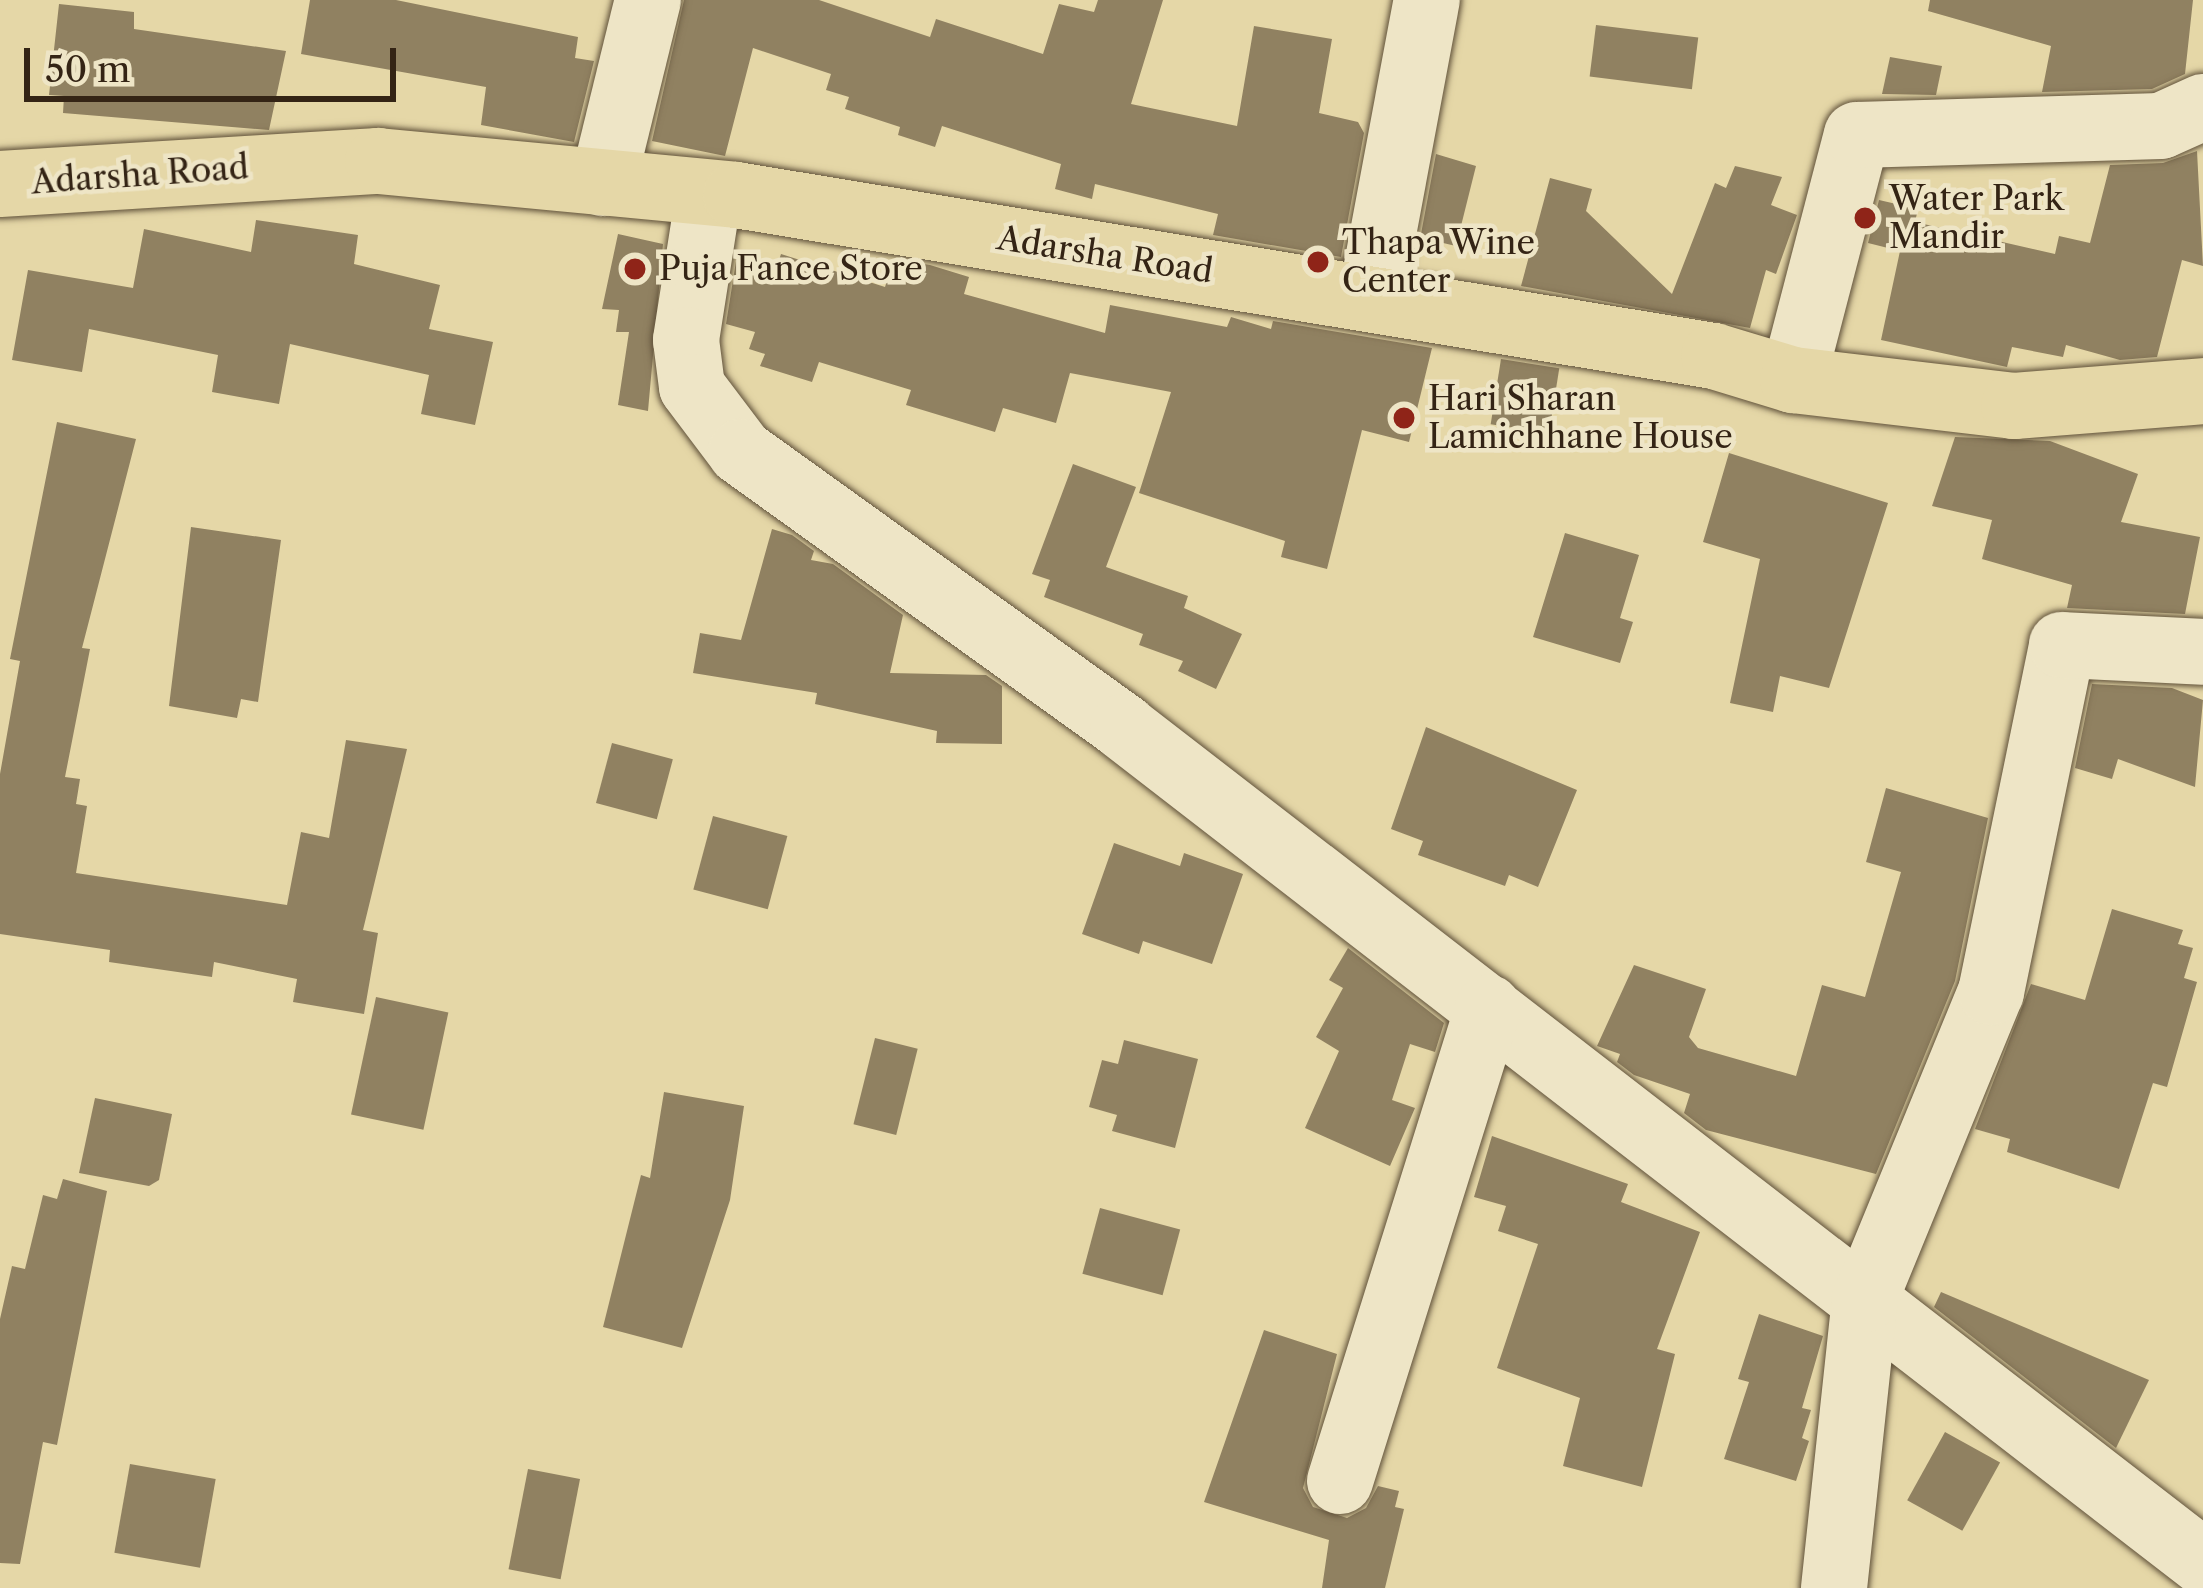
<!DOCTYPE html>
<html>
<head>
<meta charset="utf-8">
<style>
  body { margin:0 }
  #map { position:relative; width:2203px; height:1588px; overflow:hidden; background:#e5d7a7; font-family:"Libre Caslon Text",serif }
  div>[style] { position:absolute }
  [style*='--x'] { left:calc(var(--x)*1px); top:calc(var(--y)*1px); width:calc(var(--w)*1px); rotate:calc(var(--a)*1deg) }
  .building>* { inset:0; background:#908161; transform-origin:0 0 }
  .roads { filter:drop-shadow(0 0 3px #60513a) drop-shadow(0 0 3px #60513a) }
  .minor>* { height:66px; margin:-33px; padding:0 33px; transform-origin:33px; border-radius:33px; background:#eee5c6 }
  .major>* { height:66px; margin:-33px; padding:0 33px; transform-origin:33px; border-radius:33px; background:#e5d7a7 }
  .dots>* { width:33px; height:33px; translate:-50% -50%; box-sizing:border-box; border:6px solid #eee5c6; border-radius:50% }
  span { translate:-50% -50%; white-space:nowrap; text-align:center; line-height:1.15; -webkit-text-stroke:9px #eee5c6; paint-order:stroke }
  .street-label { font-size:33px; color:#342415 }
  .poi-label { font-size:33px; color:#342415 }
  .left { translate:0 -50%; text-align:left }
  .scale { position:absolute; left:24px; top:48px; width:372px; height:54px; box-sizing:border-box; border:6px solid #342415; border-top:0; padding-left:15px; font-size:36px; line-height:42px; white-space:nowrap; color:#342415; -webkit-text-stroke:9px #eee5c6; paint-order:stroke }
</style>
</head>
<body>
<div id="map">
  <div class="building">
    <div style="clip-path:polygon(310px 0,396px 0,578px 37px,575px 58px,594px 61px,574px 142px,481px 125px,486px 87px,301px 54px)"></div>
    <div style="clip-path:polygon(684px 0,819px 0,930px 37px,936px 19px,1043px 54px,1059px 4px,1094px 12px,1098px 0,1163px 0,1131px 104px,1237px 126px,1254px 26px,1332px 39px,1319px 113px,1358px 122px,1364px 133px,1341px 257px,1213px 235px,1218px 214px,1095px 184px,1092px 199px,1055px 189px,1061px 164px,942px 126px,935px 147px,898px 135px,900px 127px,845px 109px,849px 97px,826px 90px,831px 74px,753px 48px,725px 156px,652px 141px)"></div>
    <div style="clip-path:polygon(1930px 0,2193px 0,2185px 74px,2152px 89px,2042px 92px,2051px 46px,1928px 11px)"></div>
    <div style="clip-path:polygon(59px 4px,134px 12px,134px 29px,286px 51px,269px 130px,63px 113px,64px 96px,49px 95px)"></div>
    <div style="left:1596px;top:25px;width:103px;height:52px;rotate:7deg"></div>
    <div style="clip-path:polygon(1890px 57px,1942px 66px,1936px 95px,1882px 94px)"></div>
    <div style="clip-path:polygon(2197px 151px,2203px 266px,2182px 260px,2157px 357px,2120px 360px,2066px 345px,2063px 357px,2012px 347px,2007px 367px,1881px 340px,1900px 251px,1868px 243px,1879px 200px,1918px 209px,1915px 222px,2055px 254px,2059px 236px,2090px 243px,2110px 165px,2163px 163px)"></div>
    <div style="clip-path:polygon(1436px 154px,1476px 166px,1456px 246px,1426px 239px,1418px 250px)"></div>
    <div style="clip-path:polygon(1735px 166px,1782px 177px,1771px 205px,1797px 215px,1776px 274px,1766px 270px,1750px 328px,1521px 286px,1550px 178px,1592px 189px,1586px 211px,1672px 294px,1715px 183px,1726px 188px)"></div>
    <div style="clip-path:polygon(256px 220px,358px 235px,354px 264px,440px 285px,429px 329px,493px 342px,475px 425px,421px 414px,429px 375px,290px 344px,279px 404px,212px 392px,218px 355px,89px 329px,82px 372px,12px 360px,28px 270px,133px 288px,144px 229px,251px 252px)"></div>
    <div style="clip-path:polygon(618px 234px,663px 244px,648px 411px,618px 405px,629px 332px,616px 332px,619px 310px,602px 309px)"></div>
    <div style="clip-path:polygon(781px 254px,885px 287px,894px 259px,930px 265px,969px 277px,964px 294px,1105px 333px,1110px 305px,1227px 327px,1231px 317px,1271px 329px,1273px 321px,1432px 348px,1409px 442px,1362px 430px,1327px 569px,1281px 557px,1285px 541px,1139px 493px,1171px 392px,1070px 373px,1056px 423px,1003px 408px,995px 432px,906px 405px,911px 390px,819px 362px,812px 382px,760px 366px,765px 354px,749px 349px,755px 332px,726px 324px,737px 255px,777px 266px)"></div>
    <div style="left:1501px;top:359px;width:59px;height:66px;rotate:9deg"></div>
    <div style="clip-path:polygon(57px 422px,136px 439px,82px 648px,90px 649px,65px 777px,80px 779px,76px 804px,87px 806px,76px 873px,287px 905px,301px 832px,329px 838px,346px 740px,407px 749px,363px 930px,378px 933px,364px 1014px,293px 1002px,297px 979px,214px 962px,212px 977px,109px 962px,110px 950px,0 934px,0 774px,20px 661px,10px 659px)"></div>
    <div style="clip-path:polygon(1955px 437px,2050px 441px,2138px 474px,2121px 522px,2200px 537px,2185px 614px,2067px 608px,2072px 585px,1982px 559px,1992px 520px,1932px 506px)"></div>
    <div style="clip-path:polygon(1729px 453px,1888px 503px,1829px 688px,1780px 676px,1773px 712px,1730px 703px,1760px 559px,1703px 542px)"></div>
    <div style="clip-path:polygon(1073px 464px,1136px 487px,1106px 567px,1188px 596px,1184px 608px,1242px 634px,1216px 689px,1178px 671px,1183px 661px,1139px 645px,1143px 634px,1044px 597px,1050px 580px,1032px 574px)"></div>
    <div style="clip-path:polygon(191px 527px,281px 540px,258px 702px,241px 699px,237px 718px,169px 706px)"></div>
    <div style="clip-path:polygon(772px 529px,792px 535px,814px 551px,811px 560px,833px 564px,903px 615px,890px 673px,986px 675px,1002px 686px,1002px 744px,936px 743px,937px 731px,815px 704px,817px 693px,693px 673px,700px 633px,741px 640px)"></div>
    <div style="clip-path:polygon(1565px 533px,1639px 555px,1620px 618px,1633px 622px,1620px 663px,1533px 637px)"></div>
    <div style="clip-path:polygon(2092px 684px,2172px 688px,2203px 700px,2195px 787px,2118px 759px,2112px 779px,2075px 768px)"></div>
    <div style="clip-path:polygon(1426px 727px,1577px 790px,1538px 887px,1509px 875px,1505px 886px,1418px 855px,1423px 841px,1391px 829px)"></div>
    <div style="left:612px;top:743px;width:63px;height:62px;rotate:15deg"></div>
    <div style="clip-path:polygon(1886px 788px,1988px 818px,1955px 981px,1876px 1174px,1706px 1130px,1684px 1113px,1690px 1094px,1634px 1075px,1617px 1062px,1620px 1054px,1597px 1046px,1634px 965px,1706px 989px,1689px 1037px,1698px 1048px,1796px 1076px,1822px 985px,1865px 997px,1901px 872px,1866px 862px)"></div>
    <div style="left:713px;top:816px;width:77px;height:76px;rotate:15deg"></div>
    <div style="clip-path:polygon(1114px 843px,1180px 866px,1184px 853px,1243px 874px,1212px 964px,1143px 941px,1139px 954px,1082px 934px)"></div>
    <div style="clip-path:polygon(2112px 909px,2183px 930px,2178px 944px,2193px 948px,2184px 978px,2197px 982px,2167px 1087px,2153px 1083px,2119px 1189px,2007px 1152px,2010px 1139px,1975px 1129px,2031px 984px,2085px 1000px)"></div>
    <div style="clip-path:polygon(1348px 948px,1444px 1023px,1435px 1052px,1410px 1044px,1392px 1100px,1415px 1108px,1390px 1166px,1305px 1128px,1339px 1051px,1316px 1037px,1343px 988px,1329px 980px)"></div>
    <div style="left:376px;top:997px;width:74px;height:120px;rotate:12deg"></div>
    <div style="left:875px;top:1038px;width:44px;height:89px;rotate:14deg"></div>
    <div style="clip-path:polygon(1124px 1040px,1198px 1059px,1175px 1148px,1112px 1131px,1117px 1115px,1089px 1107px,1102px 1060px,1118px 1064px)"></div>
    <div style="clip-path:polygon(664px 1092px,744px 1106px,730px 1200px,682px 1348px,603px 1327px,641px 1175px,650px 1178px)"></div>
    <div style="clip-path:polygon(95px 1098px,172px 1114px,159px 1180px,149px 1186px,79px 1173px)"></div>
    <div style="clip-path:polygon(1492px 1136px,1628px 1184px,1621px 1202px,1700px 1232px,1657px 1349px,1675px 1354px,1642px 1487px,1563px 1466px,1580px 1398px,1497px 1368px,1538px 1244px,1498px 1231px,1506px 1206px,1474px 1197px)"></div>
    <div style="clip-path:polygon(63px 1179px,107px 1191px,57px 1445px,43px 1442px,20px 1564px,0 1563px,0 1319px,12px 1266px,25px 1269px,43px 1195px,57px 1199px)"></div>
    <div style="left:1100px;top:1208px;width:83px;height:68px;rotate:15deg"></div>
    <div style="clip-path:polygon(1941px 1292px,2149px 1380px,2116px 1448px,1934px 1307px)"></div>
    <div style="clip-path:polygon(1759px 1314px,1823px 1336px,1802px 1408px,1811px 1410px,1802px 1438px,1809px 1441px,1796px 1481px,1724px 1459px,1749px 1382px,1738px 1379px)"></div>
    <div style="clip-path:polygon(1264px 1330px,1337px 1354px,1303px 1488px,1313px 1507px,1347px 1518px,1366px 1508px,1378px 1486px,1399px 1491px,1395px 1507px,1404px 1509px,1385px 1588px,1322px 1588px,1329px 1540px,1204px 1502px)"></div>
    <div style="left:1945px;top:1432px;width:63px;height:78px;rotate:29deg"></div>
    <div style="left:130px;top:1464px;width:87px;height:90px;rotate:10deg"></div>
    <div style="left:528px;top:1469px;width:53px;height:102px;rotate:11deg"></div>
  </div>
  <div class="roads">
    <div class="minor">
      <div style="--x:603;--y:183;--w:188;--a:-76.2"></div>
      <div style="--x:709;--y:193;--w:149;--a:98.9"></div>
      <div style="--x:686;--y:340;--w:47;--a:82.7"></div>
      <div style="--x:692;--y:387;--w:81;--a:53"></div>
      <div style="--x:741;--y:452;--w:471;--a:35.7"></div>
      <div style="--x:1123;--y:727;--w:1365;--a:37.71"></div>
      <div style="--x:1371;--y:298;--w:303;--a:-79.4"></div>
      <div style="--x:1793;--y:380;--w:253;--a:-75.4"></div>
      <div style="--x:1857;--y:135;--w:304;--a:-1.7"></div>
      <div style="--x:2161;--y:126;--w:46;--a:-24.3"></div>
      <div style="--x:1340;--y:1481;--w:496;--a:-72.6"></div>
      <div style="--x:1834;--y:1588;--w:291;--a:-83.9"></div>
      <div style="--x:1865;--y:1299;--w:332;--a:-67.7"></div>
      <div style="--x:1991;--y:992;--w:354;--a:-78.4"></div>
      <div style="--x:2062;--y:645;--w:141;--a:2.8"></div>
    </div>
    <div class="major">
      <div style="--x:0;--y:184;--w:379;--a:-3.5"></div>
      <div style="--x:378;--y:161;--w:360;--a:5.4"></div>
      <div style="--x:736;--y:195;--w:991;--a:9.35"></div>
      <div style="--x:1714;--y:356;--w:83;--a:16.9"></div>
      <div style="--x:1793;--y:380;--w:223;--a:6.7"></div>
      <div style="--x:2014;--y:406;--w:190;--a:-4.5"></div>
    </div>
  </div>
  <div class="dots">
    <div style="left:1865px;top:218px;background:#8f2418"></div>
    <div style="left:1318px;top:262px;background:#8f2418"></div>
    <div style="left:635px;top:269px;background:#8f2418"></div>
    <div style="left:1404px;top:418px;background:#8f2418"></div>
  </div>
  <div class="street-label">
    <span style="left:140px;top:175px;rotate:-4deg">Adarsha Road</span>
    <span style="left:1105px;top:255px;rotate:9deg">Adarsha Road</span>
  </div>
  <div class="poi-label">
    <span class="left" style="left:1889px;top:218px">Water Park<br>Mandir</span>
    <span class="left" style="left:1342px;top:262px">Thapa Wine<br>Center</span>
    <span class="left" style="left:659px;top:269px">Puja Fance Store</span>
    <span class="left" style="left:1428px;top:418px">Hari Sharan<br>Lamichhane House</span>
  </div>
  <div class="scale">50 m</div>
</div>
</body>
</html>
